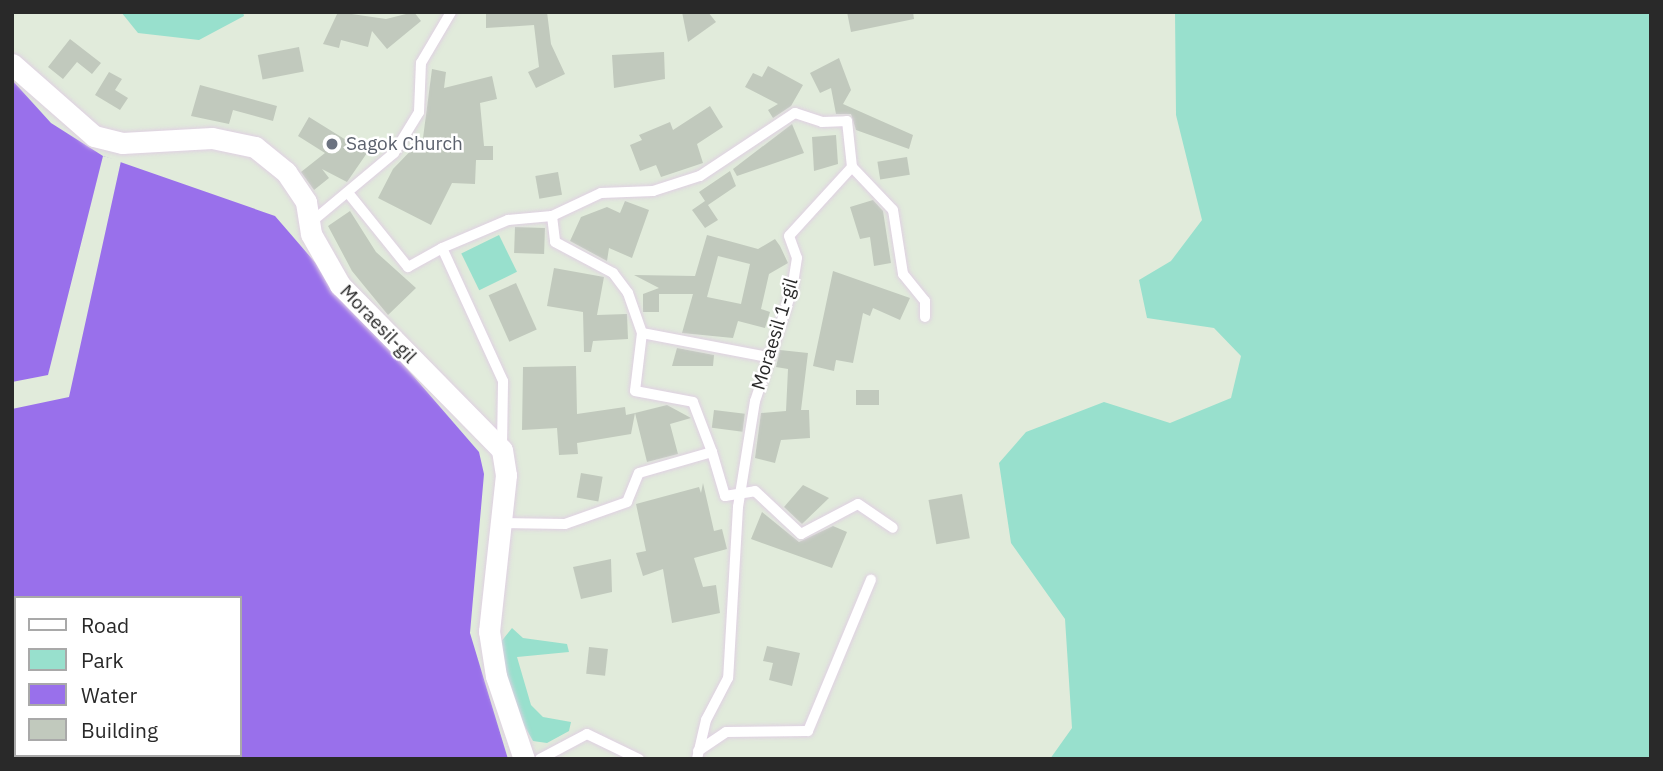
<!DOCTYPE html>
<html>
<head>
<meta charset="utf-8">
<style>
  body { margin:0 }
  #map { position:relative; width:1663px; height:771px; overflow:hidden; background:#e1ebdb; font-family:"IBM Plex Sans",sans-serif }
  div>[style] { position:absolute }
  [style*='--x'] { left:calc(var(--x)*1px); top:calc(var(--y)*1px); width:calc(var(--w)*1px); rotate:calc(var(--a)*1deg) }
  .green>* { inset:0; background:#98e0cd; transform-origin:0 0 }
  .water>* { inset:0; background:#9970eb }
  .pier>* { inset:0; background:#e1ebdb }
  .building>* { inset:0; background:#c1c9bd; transform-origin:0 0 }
  .roads { filter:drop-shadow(0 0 2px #dfd0e2) drop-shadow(0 0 2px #dfd0e2) }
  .service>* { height:10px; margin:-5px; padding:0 5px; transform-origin:5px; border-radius:5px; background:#fff }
  .minor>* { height:21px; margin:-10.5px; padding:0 10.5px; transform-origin:10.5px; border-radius:10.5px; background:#fff }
  .dots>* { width:19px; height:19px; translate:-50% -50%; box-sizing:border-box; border:4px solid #fff; border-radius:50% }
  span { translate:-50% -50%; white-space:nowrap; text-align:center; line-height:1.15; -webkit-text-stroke:5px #fff; paint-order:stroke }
  .worship-label { font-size:19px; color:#5b616d }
  .left { translate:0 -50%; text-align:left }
  .street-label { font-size:19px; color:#292929 }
  .frame { position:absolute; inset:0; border:14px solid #292929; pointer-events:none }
  .legend { position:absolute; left:14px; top:596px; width:228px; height:161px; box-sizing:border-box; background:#fff; border:2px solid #a9a9a9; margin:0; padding:9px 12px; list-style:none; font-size:21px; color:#292929 }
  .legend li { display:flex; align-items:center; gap:14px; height:35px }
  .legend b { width:35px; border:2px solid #a9a9a9 }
</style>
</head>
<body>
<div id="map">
  <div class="green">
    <div style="clip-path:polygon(121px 12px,243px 12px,244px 16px,199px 40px,138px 33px)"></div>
    <div style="clip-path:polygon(1175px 12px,1651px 12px,1651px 759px,1050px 759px,1072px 728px,1065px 619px,1011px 543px,999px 463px,1026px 432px,1104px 402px,1170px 423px,1231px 398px,1241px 356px,1214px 328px,1147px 318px,1139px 280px,1171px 261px,1202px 220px,1176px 115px)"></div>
    <div style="left:499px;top:235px;width:41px;height:42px;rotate:64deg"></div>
    <div style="clip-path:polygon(512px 628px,523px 638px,567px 644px,569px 652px,517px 657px,531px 705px,543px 717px,571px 722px,569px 731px,547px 743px,533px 741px,510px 700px,500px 643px)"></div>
  </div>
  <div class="water">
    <div style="clip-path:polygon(evenodd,12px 80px,51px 123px,103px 156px,275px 216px,479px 452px,484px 474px,470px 633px,508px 759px,12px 759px,12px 80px,16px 598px,240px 598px,240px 755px,16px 755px,16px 598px)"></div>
  </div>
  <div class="pier">
    <div style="clip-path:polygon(103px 156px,121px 161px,69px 397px,12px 409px,12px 382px,48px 375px)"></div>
  </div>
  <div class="building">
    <div style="clip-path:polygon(338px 12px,386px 19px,414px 12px,421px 21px,387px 49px,372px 31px,368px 47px,341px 40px,339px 48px,323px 44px)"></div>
    <div style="clip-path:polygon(547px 12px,551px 44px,565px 74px,536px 88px,528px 72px,539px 67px,534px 25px,486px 28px,486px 13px)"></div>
    <div style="clip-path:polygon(682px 12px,708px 12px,716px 22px,688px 42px)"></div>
    <div style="clip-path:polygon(847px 12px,913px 12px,914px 19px,851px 32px)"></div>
    <div style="clip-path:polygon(70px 39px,101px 63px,92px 74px,77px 62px,63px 79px,48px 67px)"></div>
    <div style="left:299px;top:47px;width:25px;height:42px;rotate:79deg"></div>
    <div style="clip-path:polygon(664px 52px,665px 79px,614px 88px,612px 55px)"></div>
    <div style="clip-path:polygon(839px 58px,851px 90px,843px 104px,913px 135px,909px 149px,856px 130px,851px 114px,836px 114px,831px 88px,820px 93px,810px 73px)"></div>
    <div style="clip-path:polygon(768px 66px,803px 85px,791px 106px,773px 118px,768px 110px,778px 104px,745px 87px,753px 73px,762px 77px)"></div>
    <div style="clip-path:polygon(432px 69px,446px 72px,444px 88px,492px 76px,497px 99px,480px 103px,484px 146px,493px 146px,493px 160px,476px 160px,475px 184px,452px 183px,431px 225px,378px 198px,393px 169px,423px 138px)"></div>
    <div style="clip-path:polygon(109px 72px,122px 79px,115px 90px,128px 98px,120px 110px,95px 95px)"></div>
    <div style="clip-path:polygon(200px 85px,277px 106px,273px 121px,233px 110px,229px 124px,191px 116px)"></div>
    <div style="clip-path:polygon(710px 106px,723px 127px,697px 144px,703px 163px,661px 177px,656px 165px,640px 171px,630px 145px,642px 140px,639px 135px,670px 122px,673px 130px)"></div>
    <div style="clip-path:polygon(309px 117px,367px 153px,347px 182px,322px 169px,329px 178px,314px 190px,301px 172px,325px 153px,298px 136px)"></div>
    <div style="clip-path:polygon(792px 124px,804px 153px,737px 176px,733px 169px)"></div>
    <div style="clip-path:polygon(836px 135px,838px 164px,814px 171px,812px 137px)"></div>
    <div style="left:907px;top:157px;width:18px;height:30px;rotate:81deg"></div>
    <div style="clip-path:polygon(730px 171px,736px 186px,708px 205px,718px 220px,705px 228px,692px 210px,705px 201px,699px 192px)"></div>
    <div style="left:558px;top:172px;width:23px;height:23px;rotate:80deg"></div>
    <div style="clip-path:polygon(873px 200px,883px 211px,891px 263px,874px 266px,870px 237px,860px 239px,850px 207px)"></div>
    <div style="clip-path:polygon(625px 201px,649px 210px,632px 258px,609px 248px,607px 261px,570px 241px,581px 217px,607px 207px,620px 213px)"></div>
    <div style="clip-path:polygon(350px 211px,376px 252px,416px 288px,388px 315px,352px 271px,328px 226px)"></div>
    <div style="left:515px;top:227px;width:30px;height:26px;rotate:2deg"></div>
    <div style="clip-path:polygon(evenodd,707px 235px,758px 249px,775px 239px,780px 246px,788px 263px,769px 274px,761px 309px,770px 312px,765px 328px,738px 321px,733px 338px,682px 333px,693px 294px,659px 294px,659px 312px,643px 312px,643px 294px,659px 288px,634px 275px,695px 276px,707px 235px,718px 256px,750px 264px,741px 304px,707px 297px,718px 256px)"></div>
    <div style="clip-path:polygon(554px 268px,604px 277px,597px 315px,627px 314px,628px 339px,593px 341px,591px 352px,584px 352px,583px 312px,547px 306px)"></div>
    <div style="clip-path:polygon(833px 271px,910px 298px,900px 320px,873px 308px,870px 316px,863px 313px,853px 363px,836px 360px,834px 371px,813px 366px)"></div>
    <div style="left:516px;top:283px;width:51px;height:30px;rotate:66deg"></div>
    <div style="clip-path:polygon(677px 348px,714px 355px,713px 366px,672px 366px)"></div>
    <div style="clip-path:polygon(780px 350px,808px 353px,801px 410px,809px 410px,810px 438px,781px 440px,775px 463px,755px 458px,761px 413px,786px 411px,788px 369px,776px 367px)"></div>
    <div style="clip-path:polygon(576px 366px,577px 414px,625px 407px,626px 415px,635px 413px,631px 434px,577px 443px,578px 454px,559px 455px,557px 428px,522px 430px,523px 367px)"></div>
    <div style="left:879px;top:390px;width:15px;height:23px;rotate:90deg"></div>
    <div style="clip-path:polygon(667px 405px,691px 418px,670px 424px,678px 454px,647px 462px,635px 413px)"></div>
    <div style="left:714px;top:410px;width:31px;height:18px;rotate:7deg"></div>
    <div style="left:581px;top:473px;width:22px;height:25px;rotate:10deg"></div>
    <div style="clip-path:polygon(703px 483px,714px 531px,722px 529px,727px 549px,694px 558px,703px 587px,716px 585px,720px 613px,672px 623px,663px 569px,643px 576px,636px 553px,646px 551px,636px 504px,699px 487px,701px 493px)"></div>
    <div style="clip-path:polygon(803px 485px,829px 498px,802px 524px,784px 507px)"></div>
    <div style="left:962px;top:494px;width:45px;height:34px;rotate:80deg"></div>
    <div style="clip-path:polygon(762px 512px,799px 542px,833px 526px,847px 532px,832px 568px,751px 539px)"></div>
    <div style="clip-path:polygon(611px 559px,612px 592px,581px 599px,573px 567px)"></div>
    <div style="clip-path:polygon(767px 646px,800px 653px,792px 686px,769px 680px,773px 663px,763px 661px)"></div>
    <div style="left:589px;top:647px;width:19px;height:27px;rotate:6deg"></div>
  </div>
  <div class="roads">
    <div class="service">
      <div style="--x:852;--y:167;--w:59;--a:46.4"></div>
      <div style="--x:893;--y:210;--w:65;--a:81.1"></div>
      <div style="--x:903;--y:274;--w:35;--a:51"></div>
      <div style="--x:925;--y:301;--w:16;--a:90"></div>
      <div style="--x:349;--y:194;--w:94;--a:51.1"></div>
      <div style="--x:408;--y:267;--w:39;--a:-29"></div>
      <div style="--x:552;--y:216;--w:26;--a:83"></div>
      <div style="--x:555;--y:242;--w:66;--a:28.1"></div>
      <div style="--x:613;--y:273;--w:25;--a:53"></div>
      <div style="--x:628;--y:293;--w:42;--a:70.7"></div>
      <div style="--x:642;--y:333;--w:58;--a:96.9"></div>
      <div style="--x:635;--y:391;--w:59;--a:10.7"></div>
      <div style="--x:693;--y:402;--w:53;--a:69.2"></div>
      <div style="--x:309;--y:224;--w:111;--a:-39.9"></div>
      <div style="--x:394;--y:153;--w:48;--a:-58.6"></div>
      <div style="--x:419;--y:112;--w:49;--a:-87.7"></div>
      <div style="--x:421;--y:63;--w:59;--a:-59.5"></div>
      <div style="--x:642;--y:333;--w:128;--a:10.8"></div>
      <div style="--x:502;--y:447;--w:66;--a:-89.1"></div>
      <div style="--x:503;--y:381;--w:146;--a:-114.6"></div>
      <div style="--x:442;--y:248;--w:72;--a:-23"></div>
      <div style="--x:508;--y:220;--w:44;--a:-5.2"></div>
      <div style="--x:552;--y:216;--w:54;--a:-25.1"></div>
      <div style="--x:601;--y:193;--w:52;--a:-2.2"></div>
      <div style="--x:653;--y:191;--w:49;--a:-17.7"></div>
      <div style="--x:700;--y:176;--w:114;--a:-33.6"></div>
      <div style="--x:795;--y:113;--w:28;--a:18"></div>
      <div style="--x:822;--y:122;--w:25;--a:-2"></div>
      <div style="--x:847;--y:121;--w:46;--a:83.8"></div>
      <div style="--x:852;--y:167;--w:93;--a:132.4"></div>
      <div style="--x:789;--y:236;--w:23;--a:70"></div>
      <div style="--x:797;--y:258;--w:32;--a:99"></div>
      <div style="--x:792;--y:290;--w:117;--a:108.4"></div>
      <div style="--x:755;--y:401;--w:107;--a:99.1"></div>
      <div style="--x:738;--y:507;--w:171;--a:93.3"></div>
      <div style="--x:728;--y:678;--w:47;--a:117.6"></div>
      <div style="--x:706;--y:720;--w:40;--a:103"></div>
      <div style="--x:501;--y:523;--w:64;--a:0.9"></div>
      <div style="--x:565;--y:524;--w:66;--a:-19.5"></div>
      <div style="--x:627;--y:502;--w:31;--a:-68"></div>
      <div style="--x:639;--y:473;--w:76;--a:-16"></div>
      <div style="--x:712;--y:452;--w:46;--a:73.5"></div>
      <div style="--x:725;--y:496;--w:30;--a:-9"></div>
      <div style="--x:755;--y:491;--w:63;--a:43.1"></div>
      <div style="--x:801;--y:534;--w:64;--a:-27.8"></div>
      <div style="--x:858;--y:504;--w:42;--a:34.4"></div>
      <div style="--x:698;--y:751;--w:34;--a:-34"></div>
      <div style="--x:726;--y:732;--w:82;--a:-0.7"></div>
      <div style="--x:808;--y:731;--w:164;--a:-67.4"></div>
      <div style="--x:540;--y:759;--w:53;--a:-28"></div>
      <div style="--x:587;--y:734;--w:58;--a:25.7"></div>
    </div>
    <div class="minor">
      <div style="--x:12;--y:64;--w:109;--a:41.3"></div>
      <div style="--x:94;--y:136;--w:29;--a:14"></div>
      <div style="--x:122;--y:143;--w:90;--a:-3.2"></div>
      <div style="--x:212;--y:138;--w:44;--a:11.8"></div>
      <div style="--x:255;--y:147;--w:40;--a:39"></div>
      <div style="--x:286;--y:172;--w:36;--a:56"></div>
      <div style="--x:306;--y:202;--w:32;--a:81"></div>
      <div style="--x:311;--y:234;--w:59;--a:60.4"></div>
      <div style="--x:340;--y:285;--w:231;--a:45.5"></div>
      <div style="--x:502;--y:450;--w:25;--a:81"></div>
      <div style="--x:506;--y:475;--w:157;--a:96.2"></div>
      <div style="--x:489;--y:631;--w:46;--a:81.2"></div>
      <div style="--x:496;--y:676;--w:88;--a:71.4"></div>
    </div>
  </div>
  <div class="dots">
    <div style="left:332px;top:144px;background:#6b7280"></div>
  </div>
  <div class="worship-label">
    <span class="left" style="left:346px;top:144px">Sagok Church</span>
  </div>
  <div class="street-label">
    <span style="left:378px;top:324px;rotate:46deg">Moraesil-gil</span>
    <span style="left:775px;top:334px;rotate:-73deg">Moraesil 1-gil</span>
  </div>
  <div class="frame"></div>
  <ul class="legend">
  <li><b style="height:9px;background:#fff"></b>Road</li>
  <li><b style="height:19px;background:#98e0cd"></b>Park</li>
  <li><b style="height:19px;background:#9970eb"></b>Water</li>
  <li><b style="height:19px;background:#c1c9bd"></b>Building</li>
  </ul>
</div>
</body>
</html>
